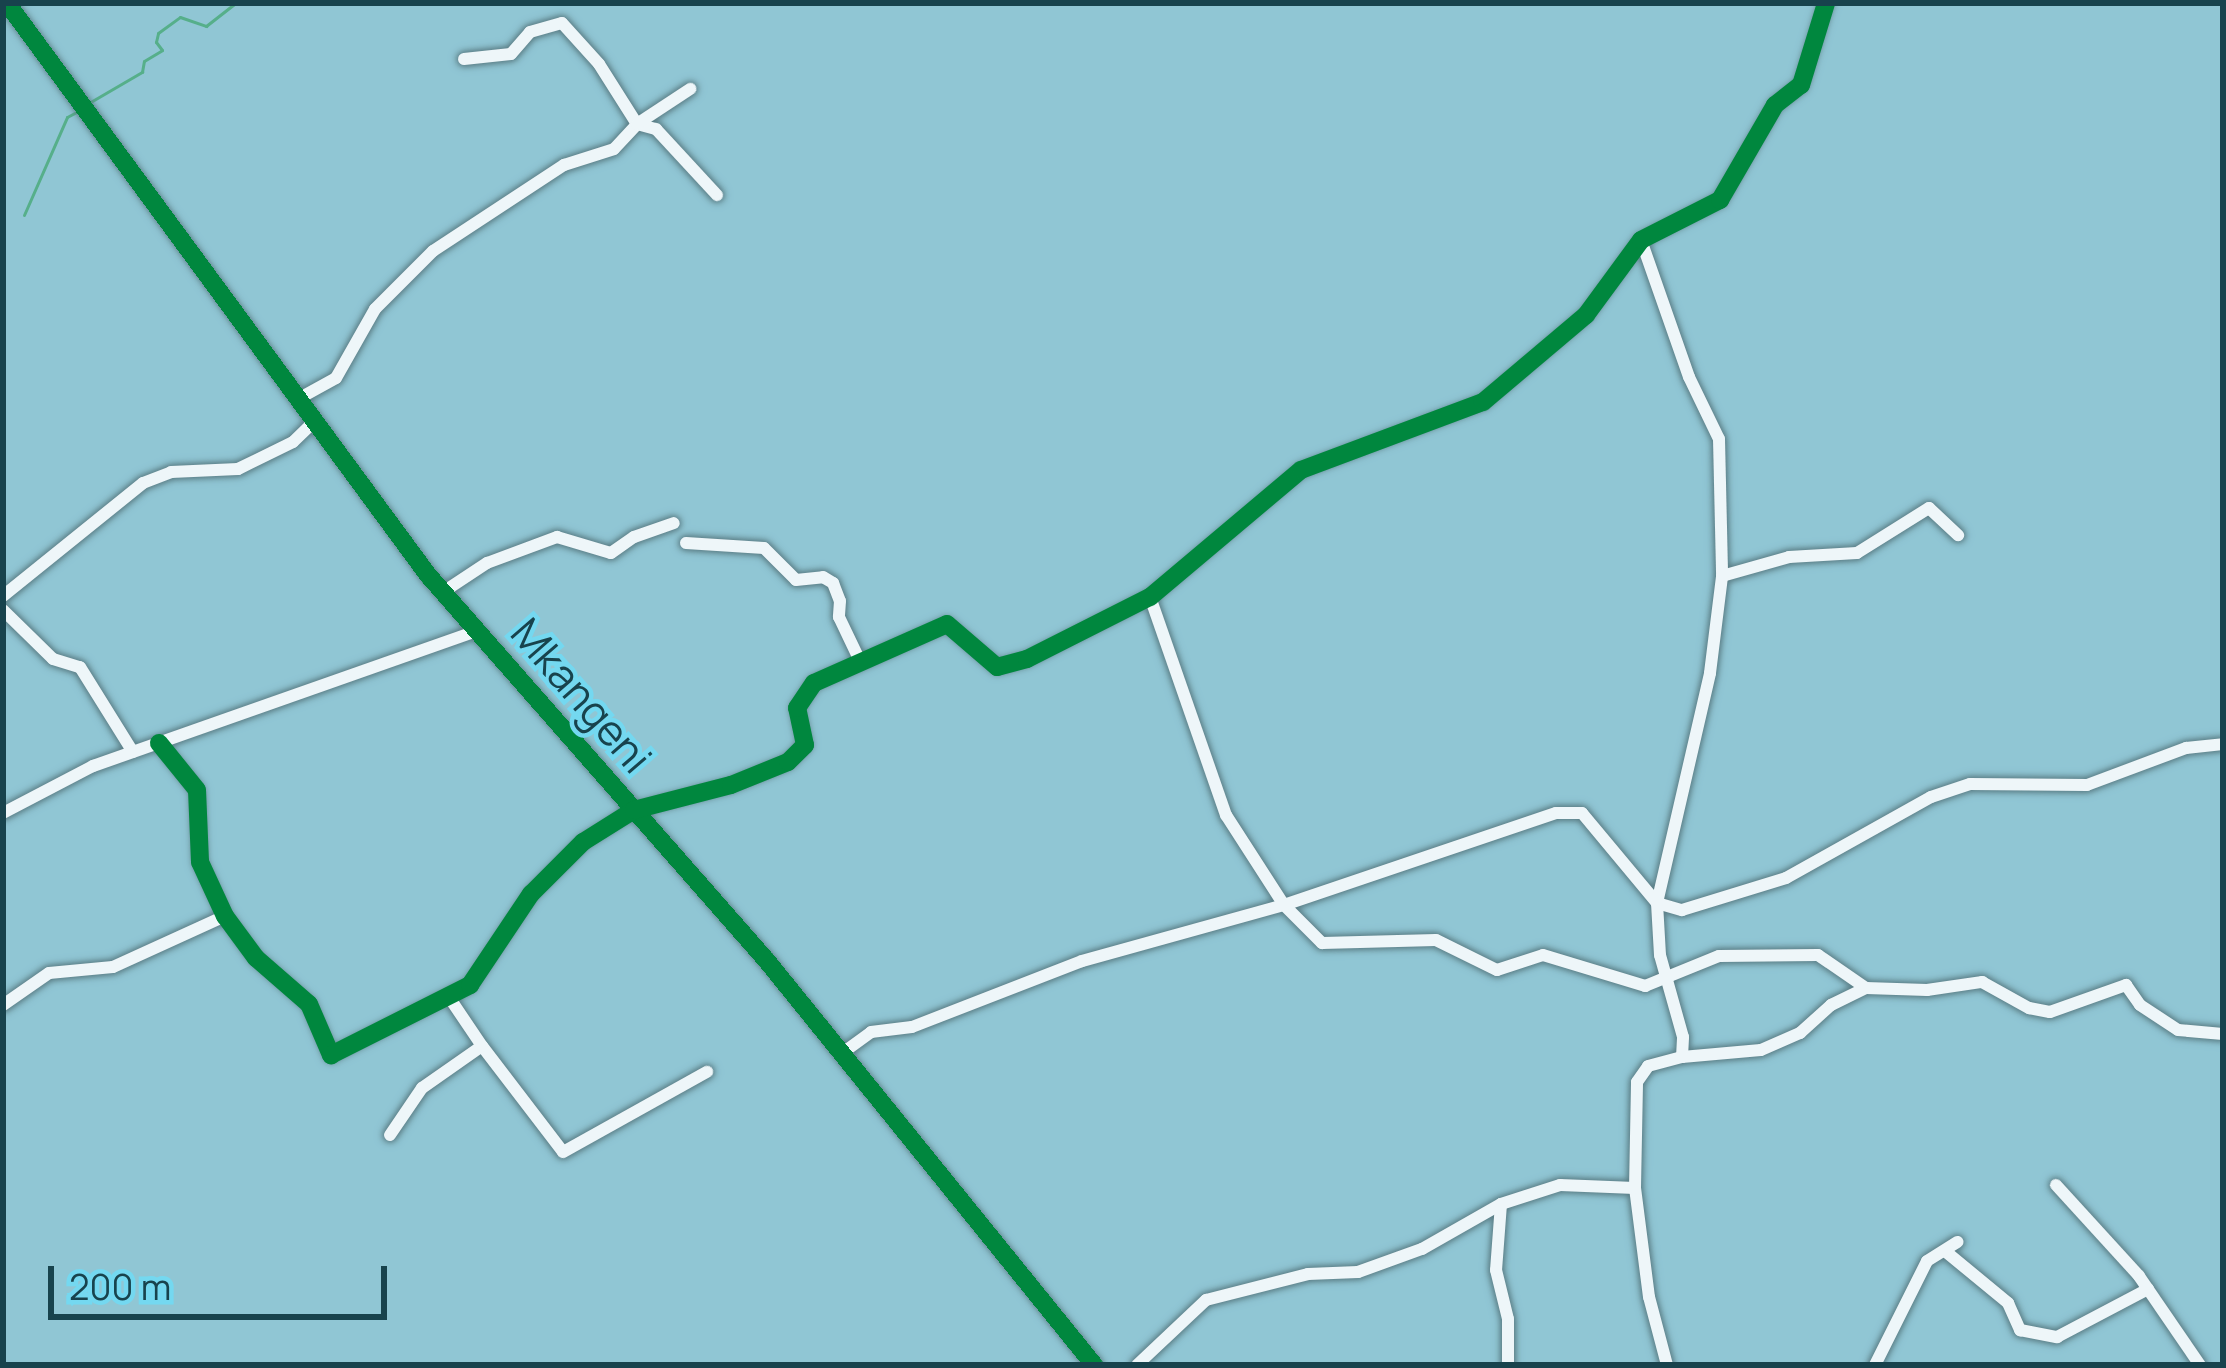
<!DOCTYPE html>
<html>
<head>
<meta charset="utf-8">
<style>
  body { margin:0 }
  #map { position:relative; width:2226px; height:1368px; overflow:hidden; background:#90c6d4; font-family:Manrope,sans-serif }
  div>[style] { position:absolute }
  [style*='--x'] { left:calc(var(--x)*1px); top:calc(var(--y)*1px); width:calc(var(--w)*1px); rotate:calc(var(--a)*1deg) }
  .stream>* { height:3px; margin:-1.5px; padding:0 1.5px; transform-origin:1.5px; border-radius:1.5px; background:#56af8a }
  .roads { filter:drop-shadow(0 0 3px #5a7d85) drop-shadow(0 0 3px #5a7d85) }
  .minor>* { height:12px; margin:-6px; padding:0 6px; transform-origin:6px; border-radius:6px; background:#eef6f9 }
  .tertiary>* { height:15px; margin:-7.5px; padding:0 7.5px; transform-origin:7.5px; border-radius:7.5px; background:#eef6f9 }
  .cycleway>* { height:18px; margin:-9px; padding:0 9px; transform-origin:9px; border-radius:9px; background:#00873e }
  span { translate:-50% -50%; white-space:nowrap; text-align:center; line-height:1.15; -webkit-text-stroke:9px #74d8f0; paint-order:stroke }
  .street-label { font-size:42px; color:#18434d }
  .frame { position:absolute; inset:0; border:6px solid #18434d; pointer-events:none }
  .scale { position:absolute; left:48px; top:1266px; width:339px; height:54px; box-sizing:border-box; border:6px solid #18434d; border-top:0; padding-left:15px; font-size:36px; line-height:42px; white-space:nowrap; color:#18434d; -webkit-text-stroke:9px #74d8f0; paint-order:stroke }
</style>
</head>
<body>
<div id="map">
  <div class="stream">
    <div style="--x:87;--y:104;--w:64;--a:-30.2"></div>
    <div style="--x:142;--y:72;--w:11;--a:-80"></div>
    <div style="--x:144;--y:61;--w:21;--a:-31"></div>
    <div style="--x:162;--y:50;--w:10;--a:-127"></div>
    <div style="--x:156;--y:42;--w:9;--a:-77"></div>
    <div style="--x:158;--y:33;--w:27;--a:-36"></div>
    <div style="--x:180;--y:17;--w:28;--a:19"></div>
    <div style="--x:206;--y:26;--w:37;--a:-38"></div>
    <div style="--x:24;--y:215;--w:107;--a:-66.3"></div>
    <div style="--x:67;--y:117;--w:15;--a:-28"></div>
  </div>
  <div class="roads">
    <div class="minor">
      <div style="--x:464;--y:59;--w:47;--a:-6.1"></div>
      <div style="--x:511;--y:54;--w:29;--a:-49"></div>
      <div style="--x:530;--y:32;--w:33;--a:-16"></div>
      <div style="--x:562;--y:23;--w:55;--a:47.9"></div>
      <div style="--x:599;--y:64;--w:71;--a:57.7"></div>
      <div style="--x:637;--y:124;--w:20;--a:15"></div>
      <div style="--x:656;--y:129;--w:90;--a:47.3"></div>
      <div style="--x:1641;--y:240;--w:145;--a:70.7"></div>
      <div style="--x:1689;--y:377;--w:69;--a:64.2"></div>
      <div style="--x:1719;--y:439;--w:137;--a:88.7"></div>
      <div style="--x:298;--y:399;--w:43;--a:-28.9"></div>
      <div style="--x:336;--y:378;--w:79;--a:-60.5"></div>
      <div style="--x:375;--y:309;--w:82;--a:-45"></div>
      <div style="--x:433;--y:251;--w:157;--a:-33.3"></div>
      <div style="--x:564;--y:165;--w:52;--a:-17.7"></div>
      <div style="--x:614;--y:149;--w:34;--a:-47"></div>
      <div style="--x:637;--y:124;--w:64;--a:-33.4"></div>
      <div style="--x:686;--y:543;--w:78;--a:3.7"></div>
      <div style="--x:764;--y:548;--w:45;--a:45"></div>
      <div style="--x:796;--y:580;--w:27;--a:-6"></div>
      <div style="--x:823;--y:577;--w:12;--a:31"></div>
      <div style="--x:833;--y:583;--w:19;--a:69"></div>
      <div style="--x:840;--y:601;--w:16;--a:94"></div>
      <div style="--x:839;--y:617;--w:47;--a:64.5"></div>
      <div style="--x:443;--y:592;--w:53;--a:-33.4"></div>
      <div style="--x:487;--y:563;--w:75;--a:-20.4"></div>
      <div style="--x:557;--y:537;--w:56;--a:16.5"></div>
      <div style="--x:611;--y:553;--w:28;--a:-35"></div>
      <div style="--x:634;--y:537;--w:42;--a:-19.3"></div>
      <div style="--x:3;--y:596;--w:180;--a:-38.9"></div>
      <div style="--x:143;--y:483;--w:30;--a:-21"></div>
      <div style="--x:171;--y:472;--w:67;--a:-2.6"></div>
      <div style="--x:238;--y:469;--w:61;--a:-26.1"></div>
      <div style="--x:293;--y:442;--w:30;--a:-44"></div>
      <div style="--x:1150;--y:597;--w:231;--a:70.8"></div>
      <div style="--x:1226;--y:815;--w:107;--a:57.2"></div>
      <div style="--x:1284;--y:905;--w:54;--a:45"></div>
      <div style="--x:1322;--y:943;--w:114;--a:-1.5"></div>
      <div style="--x:1436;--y:940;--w:68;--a:26.2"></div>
      <div style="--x:1497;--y:970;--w:48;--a:-18.1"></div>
      <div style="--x:1543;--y:955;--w:107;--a:16.9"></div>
      <div style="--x:1645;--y:986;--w:80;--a:-22.1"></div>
      <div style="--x:1719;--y:956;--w:99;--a:-0.6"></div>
      <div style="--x:1818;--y:955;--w:58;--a:34.5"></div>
      <div style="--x:3;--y:610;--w:70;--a:44.4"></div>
      <div style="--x:53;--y:659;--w:28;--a:17"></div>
      <div style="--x:80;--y:667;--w:100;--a:58.1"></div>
      <div style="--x:159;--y:743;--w:60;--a:51"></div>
      <div style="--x:197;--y:790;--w:72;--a:87.6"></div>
      <div style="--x:200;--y:862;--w:60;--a:65.2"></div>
      <div style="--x:225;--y:916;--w:52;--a:53.6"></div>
      <div style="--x:256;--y:958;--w:70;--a:41"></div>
      <div style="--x:309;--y:1004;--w:56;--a:66.7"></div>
      <div style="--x:331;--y:1055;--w:156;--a:-26.7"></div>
      <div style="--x:470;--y:985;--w:110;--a:-56.2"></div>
      <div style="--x:531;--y:894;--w:74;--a:-45"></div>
      <div style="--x:583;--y:842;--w:60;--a:-32.1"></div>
      <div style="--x:634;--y:810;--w:100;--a:-14.5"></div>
      <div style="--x:731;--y:785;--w:61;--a:-22"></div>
      <div style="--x:788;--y:762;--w:24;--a:-45"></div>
      <div style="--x:805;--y:745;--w:38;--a:-102"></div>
      <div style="--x:797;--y:708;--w:30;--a:-56"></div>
      <div style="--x:814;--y:683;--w:145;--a:-23.9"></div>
      <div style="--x:947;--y:624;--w:66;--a:40.7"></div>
      <div style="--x:997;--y:667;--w:31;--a:-15"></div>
      <div style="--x:1027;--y:659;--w:138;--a:-26.8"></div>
      <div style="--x:1150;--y:597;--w:197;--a:-40.1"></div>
      <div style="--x:1301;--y:470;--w:194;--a:-20.5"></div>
      <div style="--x:1483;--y:402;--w:135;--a:-40.2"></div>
      <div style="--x:1586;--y:315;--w:93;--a:-53.7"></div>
      <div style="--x:1641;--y:240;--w:89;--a:-26.9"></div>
      <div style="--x:1720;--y:200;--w:110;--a:-59.9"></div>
      <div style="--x:1775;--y:105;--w:33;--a:-38"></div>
      <div style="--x:1801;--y:85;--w:86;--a:-73"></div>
      <div style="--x:3;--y:813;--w:102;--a:-27.6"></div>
      <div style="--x:93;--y:766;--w:407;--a:-19.4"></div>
      <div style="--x:3;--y:1005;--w:56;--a:-34.8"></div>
      <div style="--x:49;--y:973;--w:64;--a:-5.4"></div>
      <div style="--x:113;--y:967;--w:123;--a:-24.5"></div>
      <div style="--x:482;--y:1046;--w:133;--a:52.6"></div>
      <div style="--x:563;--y:1152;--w:165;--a:-29.1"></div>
      <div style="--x:841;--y:1054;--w:37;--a:-36"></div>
      <div style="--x:871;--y:1032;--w:41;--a:-7"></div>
      <div style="--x:912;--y:1027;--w:182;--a:-21.2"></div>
      <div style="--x:1082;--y:961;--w:210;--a:-15.5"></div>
      <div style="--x:1284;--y:905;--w:287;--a:-18.7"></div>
      <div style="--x:1556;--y:813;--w:26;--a:0"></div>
      <div style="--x:1582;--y:813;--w:117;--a:50.2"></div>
      <div style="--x:1657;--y:903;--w:26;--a:16"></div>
      <div style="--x:1682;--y:910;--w:109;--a:-17.1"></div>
      <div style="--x:1786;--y:878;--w:166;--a:-29.2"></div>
      <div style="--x:1931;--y:797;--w:41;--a:-18.4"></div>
      <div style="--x:1970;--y:784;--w:117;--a:0.5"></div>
      <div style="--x:2087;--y:785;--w:106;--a:-20.5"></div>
      <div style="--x:2186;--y:748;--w:37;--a:-6"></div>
      <div style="--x:1682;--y:1057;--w:20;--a:-87"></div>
      <div style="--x:1683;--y:1037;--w:85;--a:-105.7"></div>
      <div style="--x:1660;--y:955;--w:52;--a:-93.3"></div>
      <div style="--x:1657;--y:903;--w:236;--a:-77"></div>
      <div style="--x:1710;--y:673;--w:98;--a:-82.9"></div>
      <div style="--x:1722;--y:576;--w:70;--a:-15.8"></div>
      <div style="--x:1789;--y:557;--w:68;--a:-3.4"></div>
      <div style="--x:1857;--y:553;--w:85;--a:-32"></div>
      <div style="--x:1929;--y:508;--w:40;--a:43"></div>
      <div style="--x:390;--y:1135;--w:57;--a:-55.8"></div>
      <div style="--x:422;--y:1088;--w:73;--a:-35"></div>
      <div style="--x:482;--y:1046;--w:59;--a:-124"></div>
      <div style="--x:2056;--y:1185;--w:123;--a:47.6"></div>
      <div style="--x:2139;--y:1276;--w:108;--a:55.6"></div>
      <div style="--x:1501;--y:1204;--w:66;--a:94.3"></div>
      <div style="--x:1496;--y:1270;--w:50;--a:76.2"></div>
      <div style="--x:1508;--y:1319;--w:46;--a:90"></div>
      <div style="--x:1945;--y:1251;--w:82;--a:39.5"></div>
      <div style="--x:2008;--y:1303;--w:30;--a:66"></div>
      <div style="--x:2020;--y:1330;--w:38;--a:11"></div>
      <div style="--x:2057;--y:1337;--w:103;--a:-27.8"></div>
      <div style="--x:1137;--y:1365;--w:95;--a:-43.3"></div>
      <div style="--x:1206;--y:1300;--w:105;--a:-14.3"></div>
      <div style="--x:1308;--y:1274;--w:50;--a:-2.3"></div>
      <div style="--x:1358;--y:1272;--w:68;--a:-19.8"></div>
      <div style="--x:1422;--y:1249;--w:91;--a:-29.7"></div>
      <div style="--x:1501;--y:1204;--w:62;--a:-17.9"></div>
      <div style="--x:1560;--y:1185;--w:75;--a:2.3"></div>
      <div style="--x:1667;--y:1365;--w:70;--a:-104.8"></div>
      <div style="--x:1649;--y:1297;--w:110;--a:-97.3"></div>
      <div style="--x:1635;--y:1188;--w:106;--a:-88.9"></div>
      <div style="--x:1637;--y:1082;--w:19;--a:-55"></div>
      <div style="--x:1648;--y:1066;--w:35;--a:-15"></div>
      <div style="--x:1682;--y:1057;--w:79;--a:-5.1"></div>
      <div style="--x:1761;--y:1050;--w:43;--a:-23.6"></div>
      <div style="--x:1800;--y:1033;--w:42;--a:-42.1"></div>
      <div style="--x:1831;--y:1005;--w:39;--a:-26"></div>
      <div style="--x:1866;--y:988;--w:61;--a:1.9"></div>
      <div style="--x:1927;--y:990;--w:56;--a:-8.3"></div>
      <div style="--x:1982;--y:982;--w:54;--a:29"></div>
      <div style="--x:2029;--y:1008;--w:21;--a:11"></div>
      <div style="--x:2050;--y:1012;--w:81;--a:-19.6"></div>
      <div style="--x:2126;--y:985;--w:24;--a:55"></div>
      <div style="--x:2140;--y:1005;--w:45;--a:33.3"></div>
      <div style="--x:2178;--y:1030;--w:45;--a:5.1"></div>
      <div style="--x:1875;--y:1365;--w:116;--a:-63.4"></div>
      <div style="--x:1927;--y:1261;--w:36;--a:-32"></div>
    </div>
    <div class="tertiary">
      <div style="--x:7;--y:3;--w:710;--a:53.65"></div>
      <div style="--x:428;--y:575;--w:514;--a:48.71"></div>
      <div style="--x:767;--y:961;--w:520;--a:51.01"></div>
    </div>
  </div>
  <div class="cycleway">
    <div style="--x:7;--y:3;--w:710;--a:53.65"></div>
    <div style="--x:428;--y:575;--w:514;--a:48.71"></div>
    <div style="--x:767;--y:961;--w:520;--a:51.01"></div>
    <div style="--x:159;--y:743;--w:60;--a:51"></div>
    <div style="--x:197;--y:790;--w:72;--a:87.6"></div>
    <div style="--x:200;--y:862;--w:60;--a:65.2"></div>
    <div style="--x:225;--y:916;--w:52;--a:53.6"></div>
    <div style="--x:256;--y:958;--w:70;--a:41"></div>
    <div style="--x:309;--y:1004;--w:56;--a:66.7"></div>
    <div style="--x:331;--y:1055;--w:156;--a:-26.7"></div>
    <div style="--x:470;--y:985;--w:110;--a:-56.2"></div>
    <div style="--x:531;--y:894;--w:74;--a:-45"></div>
    <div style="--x:583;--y:842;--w:60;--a:-32.1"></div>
    <div style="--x:634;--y:810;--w:100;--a:-14.5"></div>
    <div style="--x:731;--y:785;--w:61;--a:-22"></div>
    <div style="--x:788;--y:762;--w:24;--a:-45"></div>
    <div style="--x:805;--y:745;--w:38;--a:-102"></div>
    <div style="--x:797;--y:708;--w:30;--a:-56"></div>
    <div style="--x:814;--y:683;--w:145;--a:-23.9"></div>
    <div style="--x:947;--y:624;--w:66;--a:40.7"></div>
    <div style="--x:997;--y:667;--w:31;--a:-15"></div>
    <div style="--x:1027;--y:659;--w:138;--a:-26.8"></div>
    <div style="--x:1150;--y:597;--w:197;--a:-40.1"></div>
    <div style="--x:1301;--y:470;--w:194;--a:-20.5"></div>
    <div style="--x:1483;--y:402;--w:135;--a:-40.2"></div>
    <div style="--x:1586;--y:315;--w:93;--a:-53.7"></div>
    <div style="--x:1641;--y:240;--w:89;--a:-26.9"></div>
    <div style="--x:1720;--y:200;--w:110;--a:-59.9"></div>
    <div style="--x:1775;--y:105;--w:33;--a:-38"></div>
    <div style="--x:1801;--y:85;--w:86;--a:-73"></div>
  </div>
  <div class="street-label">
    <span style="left:582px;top:695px;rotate:49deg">Mkangeni</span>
  </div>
  <div class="frame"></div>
  <div class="scale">200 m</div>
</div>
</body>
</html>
